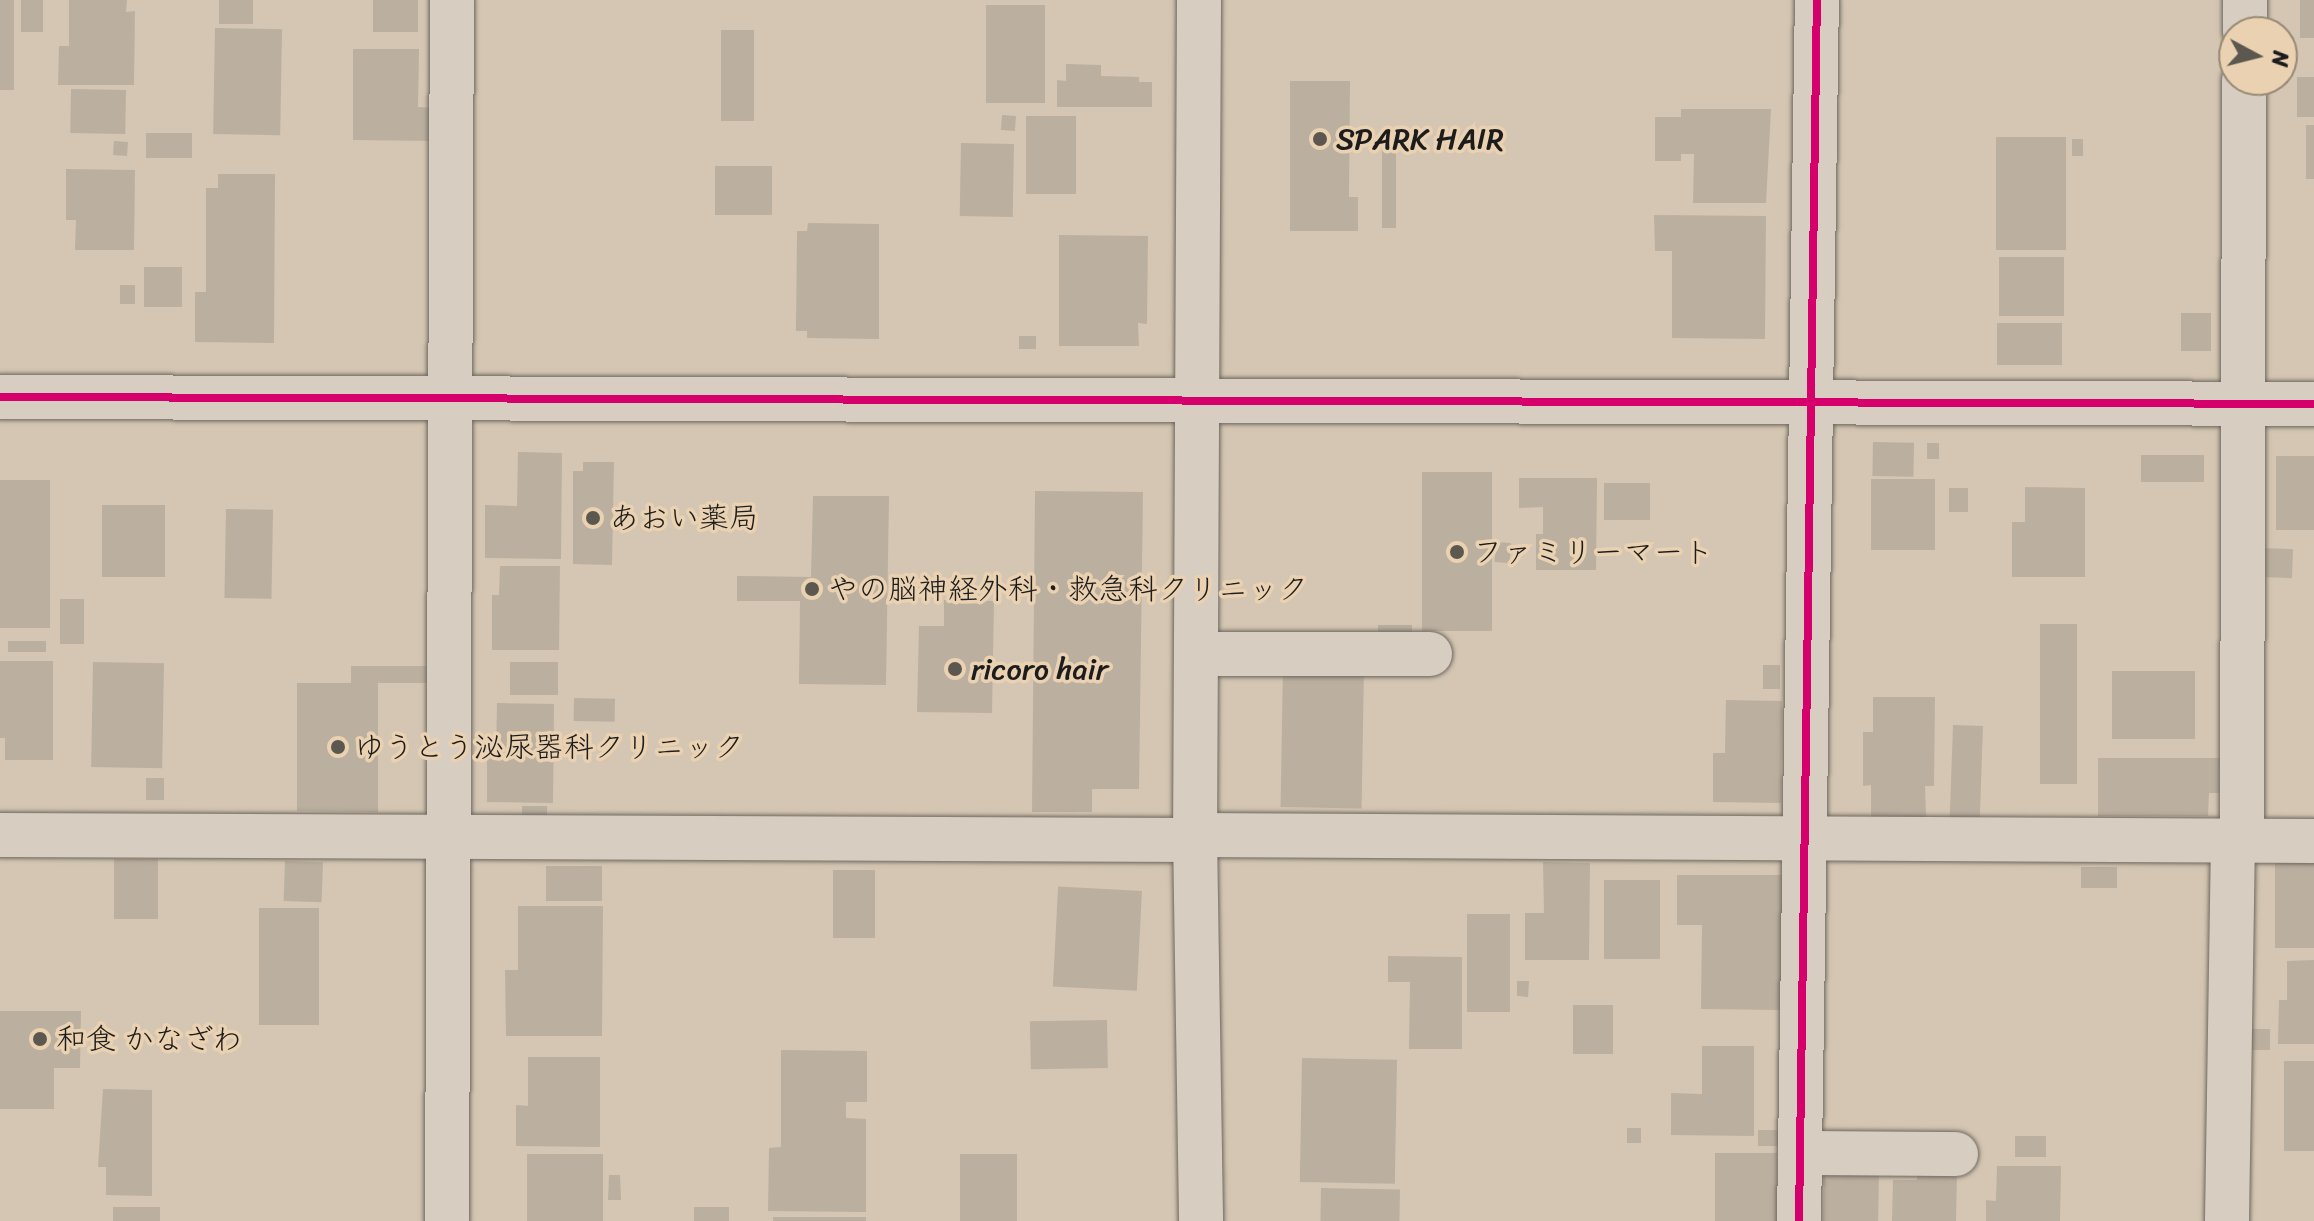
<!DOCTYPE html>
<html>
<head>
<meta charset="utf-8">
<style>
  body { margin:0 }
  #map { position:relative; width:2314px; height:1221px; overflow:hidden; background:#d4c6b2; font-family:Sriracha,"Klee One",sans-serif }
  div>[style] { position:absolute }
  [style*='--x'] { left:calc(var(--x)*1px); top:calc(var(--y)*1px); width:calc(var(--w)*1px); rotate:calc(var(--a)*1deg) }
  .building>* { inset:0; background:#bbaf9f; transform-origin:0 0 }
  .roads { filter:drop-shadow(0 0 2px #6f6860) drop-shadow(0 0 2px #6f6860) }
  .minor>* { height:44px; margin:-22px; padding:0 22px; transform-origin:22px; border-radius:22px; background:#d7cdc0 }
  .cycleway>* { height:8px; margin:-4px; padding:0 4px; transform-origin:4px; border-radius:4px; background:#d6006c }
  .dots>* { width:22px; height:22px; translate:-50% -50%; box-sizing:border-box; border:4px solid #e9d1b1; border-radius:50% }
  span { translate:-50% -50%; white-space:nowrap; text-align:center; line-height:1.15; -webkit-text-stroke:7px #e9d1b1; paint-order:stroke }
  .poi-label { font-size:30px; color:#1c1c1c }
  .left { translate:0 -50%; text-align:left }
  .north { position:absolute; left:2218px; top:16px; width:80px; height:80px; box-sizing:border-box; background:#e9d1b1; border:2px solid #978975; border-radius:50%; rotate:97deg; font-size:22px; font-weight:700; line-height:32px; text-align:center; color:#1c1c1c }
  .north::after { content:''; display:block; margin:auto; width:28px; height:36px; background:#5c5850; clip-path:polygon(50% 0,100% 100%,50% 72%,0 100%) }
</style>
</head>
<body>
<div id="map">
  <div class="building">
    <div style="left:0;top:0;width:14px;height:90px"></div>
    <div style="left:21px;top:0;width:22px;height:32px"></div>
    <div style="clip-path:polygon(69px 0,127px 0,126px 12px,135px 11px,134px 85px,58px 85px,59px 46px,69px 46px)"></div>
    <div style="left:219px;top:0;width:34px;height:24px"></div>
    <div style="left:373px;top:0;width:45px;height:32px"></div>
    <div style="left:2300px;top:0;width:14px;height:38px"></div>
    <div style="left:986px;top:5px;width:59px;height:98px"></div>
    <div style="left:215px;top:28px;width:67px;height:106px;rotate:1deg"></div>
    <div style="left:721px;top:30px;width:33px;height:91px"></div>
    <div style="clip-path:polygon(353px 49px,419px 49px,418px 107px,434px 108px,434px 141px,353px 140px)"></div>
    <div style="clip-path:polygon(1066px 64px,1101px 65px,1101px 76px,1139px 77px,1139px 82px,1152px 82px,1152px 107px,1057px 107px,1057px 80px,1066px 81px)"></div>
    <div style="left:2297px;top:77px;width:17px;height:40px"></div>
    <div style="clip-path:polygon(1290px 81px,1350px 81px,1349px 197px,1358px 197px,1358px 231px,1290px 231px)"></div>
    <div style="left:71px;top:89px;width:55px;height:44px;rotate:1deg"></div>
    <div style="clip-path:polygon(1681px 109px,1771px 109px,1766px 203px,1693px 203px,1694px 154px,1681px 154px,1681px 161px,1655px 161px,1655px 117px,1681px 117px)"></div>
    <div style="left:1002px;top:115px;width:14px;height:15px;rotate:4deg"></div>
    <div style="left:1026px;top:116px;width:50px;height:78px"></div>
    <div style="left:2306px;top:125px;width:8px;height:54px"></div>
    <div style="left:146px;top:133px;width:46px;height:25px"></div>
    <div style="left:1996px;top:137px;width:70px;height:113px"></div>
    <div style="left:2072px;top:139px;width:11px;height:17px"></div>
    <div style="left:114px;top:141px;width:14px;height:14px;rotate:4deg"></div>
    <div style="left:961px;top:143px;width:53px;height:73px;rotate:1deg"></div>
    <div style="left:1382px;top:145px;width:14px;height:83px"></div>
    <div style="left:715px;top:166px;width:57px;height:49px"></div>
    <div style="clip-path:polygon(66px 169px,135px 170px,134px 250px,75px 250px,76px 220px,66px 220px)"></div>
    <div style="clip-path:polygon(218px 174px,275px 174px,274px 343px,195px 342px,195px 292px,206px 292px,206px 188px,218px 188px)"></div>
    <div style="clip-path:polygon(1654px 215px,1766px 216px,1765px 339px,1672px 338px,1672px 251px,1655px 251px)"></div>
    <div style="clip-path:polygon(808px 223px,879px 224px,879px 339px,807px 338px,807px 331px,796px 331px,797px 231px,807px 231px)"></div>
    <div style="clip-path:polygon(1059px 235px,1148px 236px,1147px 324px,1138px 323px,1139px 346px,1059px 346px)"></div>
    <div style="left:1999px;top:257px;width:65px;height:59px"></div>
    <div style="left:144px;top:267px;width:38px;height:40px"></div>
    <div style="left:120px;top:285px;width:15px;height:19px"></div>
    <div style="left:2181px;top:313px;width:30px;height:38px"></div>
    <div style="left:1997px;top:323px;width:65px;height:42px"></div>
    <div style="left:1019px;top:336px;width:17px;height:13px"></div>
    <div style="left:1873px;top:442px;width:41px;height:34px;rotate:1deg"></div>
    <div style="left:1927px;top:443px;width:12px;height:16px"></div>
    <div style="clip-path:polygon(518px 452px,562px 453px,561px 559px,485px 558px,485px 505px,517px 506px)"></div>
    <div style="left:2141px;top:455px;width:63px;height:27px"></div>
    <div style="left:2276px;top:456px;width:38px;height:74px"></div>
    <div style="clip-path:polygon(583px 462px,614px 462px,612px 565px,573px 564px,573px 471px,583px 471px)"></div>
    <div style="left:1422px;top:472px;width:70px;height:159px"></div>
    <div style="clip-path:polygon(1519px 478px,1597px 478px,1596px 570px,1536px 570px,1536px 534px,1543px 534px,1543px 507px,1519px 508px)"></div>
    <div style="left:1871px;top:479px;width:64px;height:71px"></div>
    <div style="left:0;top:480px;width:50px;height:148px"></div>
    <div style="left:1604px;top:483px;width:46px;height:37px"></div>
    <div style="clip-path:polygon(2025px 487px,2085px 488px,2085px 577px,2012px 577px,2012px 522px,2025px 522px)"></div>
    <div style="left:1949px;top:488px;width:19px;height:24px"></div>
    <div style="clip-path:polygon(1035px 491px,1143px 492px,1139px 789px,1092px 789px,1092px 812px,1032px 812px)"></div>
    <div style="clip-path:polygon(813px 496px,889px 496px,886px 685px,799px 684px,800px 601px,737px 601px,737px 576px,811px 577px)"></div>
    <div style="left:102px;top:505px;width:63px;height:72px"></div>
    <div style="left:226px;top:509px;width:47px;height:89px;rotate:1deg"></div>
    <div style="left:1496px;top:542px;width:15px;height:20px;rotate:4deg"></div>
    <div style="left:2259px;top:548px;width:34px;height:29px;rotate:2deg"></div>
    <div style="clip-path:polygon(500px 566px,560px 566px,559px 650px,492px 650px,492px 595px,499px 595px)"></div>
    <div style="left:60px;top:599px;width:24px;height:45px"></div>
    <div style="clip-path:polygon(944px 600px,994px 601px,992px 713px,917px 712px,919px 626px,944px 626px)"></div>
    <div style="left:2040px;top:624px;width:37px;height:160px"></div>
    <div style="left:1378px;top:625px;width:34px;height:11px"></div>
    <div style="left:8px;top:641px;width:38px;height:11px"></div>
    <div style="clip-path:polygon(0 661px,53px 661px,53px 760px,5px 760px,5px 738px,0 738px)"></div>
    <div style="left:93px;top:662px;width:71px;height:105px;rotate:1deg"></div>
    <div style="left:510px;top:662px;width:48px;height:33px"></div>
    <div style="left:1763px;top:665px;width:17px;height:24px"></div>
    <div style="clip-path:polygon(351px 666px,430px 666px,429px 683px,378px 683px,378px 812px,297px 811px,297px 683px,351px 683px)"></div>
    <div style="left:1283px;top:667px;width:81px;height:140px;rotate:1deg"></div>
    <div style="left:2112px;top:671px;width:83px;height:68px"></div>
    <div style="clip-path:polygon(1873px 697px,1935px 697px,1934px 786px,1925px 786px,1926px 817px,1871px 818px,1871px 785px,1863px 786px,1863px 732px,1873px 732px)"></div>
    <div style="left:574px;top:698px;width:41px;height:23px;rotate:1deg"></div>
    <div style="clip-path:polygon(1726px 700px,1782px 701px,1781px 803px,1713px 802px,1713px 753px,1725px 753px)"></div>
    <div style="clip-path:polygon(497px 703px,554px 704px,553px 803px,487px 802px,487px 755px,496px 756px)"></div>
    <div style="left:1953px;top:725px;width:30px;height:92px;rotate:2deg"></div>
    <div style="clip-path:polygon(2098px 758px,2220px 758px,2219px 793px,2209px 793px,2208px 816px,2098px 816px)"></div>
    <div style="left:146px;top:778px;width:18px;height:22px"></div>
    <div style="left:522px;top:806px;width:25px;height:16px"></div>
    <div style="left:114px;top:859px;width:44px;height:60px"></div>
    <div style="left:2275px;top:859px;width:39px;height:89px"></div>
    <div style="left:285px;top:861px;width:38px;height:40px;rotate:2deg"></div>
    <div style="clip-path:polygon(1543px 862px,1590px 863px,1589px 960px,1525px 960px,1525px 913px,1544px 913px)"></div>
    <div style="left:546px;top:866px;width:56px;height:35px"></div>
    <div style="left:2117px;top:867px;width:21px;height:36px;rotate:90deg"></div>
    <div style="left:833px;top:870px;width:42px;height:68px"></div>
    <div style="clip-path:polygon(1677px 875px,1783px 875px,1782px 1010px,1701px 1009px,1702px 925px,1677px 925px)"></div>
    <div style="left:1604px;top:880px;width:56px;height:79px"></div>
    <div style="left:1142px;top:891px;width:100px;height:84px;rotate:93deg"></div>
    <div style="clip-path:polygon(518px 906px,603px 906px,602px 1036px,506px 1036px,505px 970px,518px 970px)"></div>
    <div style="left:259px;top:908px;width:60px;height:117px"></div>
    <div style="left:1467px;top:914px;width:43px;height:98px"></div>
    <div style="clip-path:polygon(1388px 956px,1462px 957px,1462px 1049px,1409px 1049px,1410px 982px,1388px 982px)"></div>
    <div style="clip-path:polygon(2314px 960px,2314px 1044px,2278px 1044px,2279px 1000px,2287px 1000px,2287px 961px)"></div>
    <div style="clip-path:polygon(1517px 981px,1529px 981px,1528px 997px,1517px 996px)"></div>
    <div style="left:1573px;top:1005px;width:40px;height:49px"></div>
    <div style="clip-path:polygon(0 1011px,81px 1011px,80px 1068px,54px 1068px,54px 1109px,0 1109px)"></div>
    <div style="left:1107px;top:1020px;width:48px;height:77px;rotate:89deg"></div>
    <div style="left:2270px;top:1029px;width:21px;height:27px;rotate:90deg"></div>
    <div style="clip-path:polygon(1702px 1046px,1754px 1046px,1754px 1136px,1671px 1135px,1671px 1093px,1702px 1094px)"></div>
    <div style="clip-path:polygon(781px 1050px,867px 1051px,867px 1102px,846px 1102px,846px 1118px,866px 1119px,866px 1212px,768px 1211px,769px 1148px,781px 1147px)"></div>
    <div style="clip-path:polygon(528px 1057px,600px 1057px,600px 1147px,516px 1146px,516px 1105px,528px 1106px)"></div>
    <div style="left:1302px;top:1058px;width:95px;height:124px;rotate:1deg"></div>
    <div style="left:2284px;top:1061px;width:30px;height:90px"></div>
    <div style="clip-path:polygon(103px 1089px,152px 1090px,152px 1196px,106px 1195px,106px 1167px,98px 1167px)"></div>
    <div style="left:1641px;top:1128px;width:15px;height:14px;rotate:90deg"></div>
    <div style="left:1758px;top:1130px;width:24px;height:16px"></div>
    <div style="left:2015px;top:1136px;width:31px;height:21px"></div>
    <div style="left:1715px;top:1153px;width:62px;height:68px"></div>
    <div style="left:527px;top:1154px;width:76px;height:67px"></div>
    <div style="left:960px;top:1154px;width:57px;height:67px"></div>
    <div style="clip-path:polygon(1997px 1166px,2061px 1166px,2060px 1221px,1986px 1221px,1986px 1200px,1996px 1201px)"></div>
    <div style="clip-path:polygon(1917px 1170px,1957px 1171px,1956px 1221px,1892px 1221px,1893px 1180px,1917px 1180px)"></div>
    <div style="left:1824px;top:1172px;width:55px;height:49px;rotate:1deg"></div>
    <div style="clip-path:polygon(609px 1175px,620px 1175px,621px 1200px,608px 1200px)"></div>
    <div style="left:1321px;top:1188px;width:79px;height:33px;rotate:1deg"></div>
    <div style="left:113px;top:1207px;width:47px;height:14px"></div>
    <div style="left:694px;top:1207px;width:35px;height:14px"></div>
    <div style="left:773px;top:1217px;width:93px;height:4px"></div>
  </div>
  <div class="roads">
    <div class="minor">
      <div style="--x:1199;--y:0;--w:835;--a:90.27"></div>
      <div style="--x:1195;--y:835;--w:386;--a:89.1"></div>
      <div style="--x:2245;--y:32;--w:32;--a:-90"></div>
      <div style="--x:0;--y:397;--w:2314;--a:0.17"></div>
      <div style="--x:1196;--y:654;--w:234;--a:0"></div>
      <div style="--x:0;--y:835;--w:1195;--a:0.24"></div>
      <div style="--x:1195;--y:835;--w:1119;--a:0.31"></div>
      <div style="--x:2242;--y:840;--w:760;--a:-89.85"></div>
      <div style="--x:1800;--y:1153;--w:156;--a:0.4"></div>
      <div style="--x:447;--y:1221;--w:1221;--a:-89.77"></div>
      <div style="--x:1799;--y:1221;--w:1221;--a:-89.16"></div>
      <div style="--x:2227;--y:1221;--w:380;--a:-89.1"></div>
    </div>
  </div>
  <div class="cycleway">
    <div style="--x:0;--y:397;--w:2314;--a:0.17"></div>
    <div style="--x:1799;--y:1221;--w:1221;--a:-89.16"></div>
  </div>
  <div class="dots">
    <div style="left:1320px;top:139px;background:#5c5850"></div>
    <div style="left:593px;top:518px;background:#5c5850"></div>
    <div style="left:1457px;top:552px;background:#5c5850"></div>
    <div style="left:812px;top:589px;background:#5c5850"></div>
    <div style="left:955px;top:669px;background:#5c5850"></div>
    <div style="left:338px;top:747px;background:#5c5850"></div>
    <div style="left:40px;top:1039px;background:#5c5850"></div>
  </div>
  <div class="poi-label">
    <span class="left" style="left:1336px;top:139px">SPARK HAIR</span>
    <span class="left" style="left:609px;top:518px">あおい薬局</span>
    <span class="left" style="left:1473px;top:552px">ファミリーマート</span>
    <span class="left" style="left:828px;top:589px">やの脳神経外科・救急科クリニック</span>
    <span class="left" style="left:971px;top:669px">ricoro hair</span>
    <span class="left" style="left:354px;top:747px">ゆうとう泌尿器科クリニック</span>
    <span class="left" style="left:56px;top:1039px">和食 かなざわ</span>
  </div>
  <div class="north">N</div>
</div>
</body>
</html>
